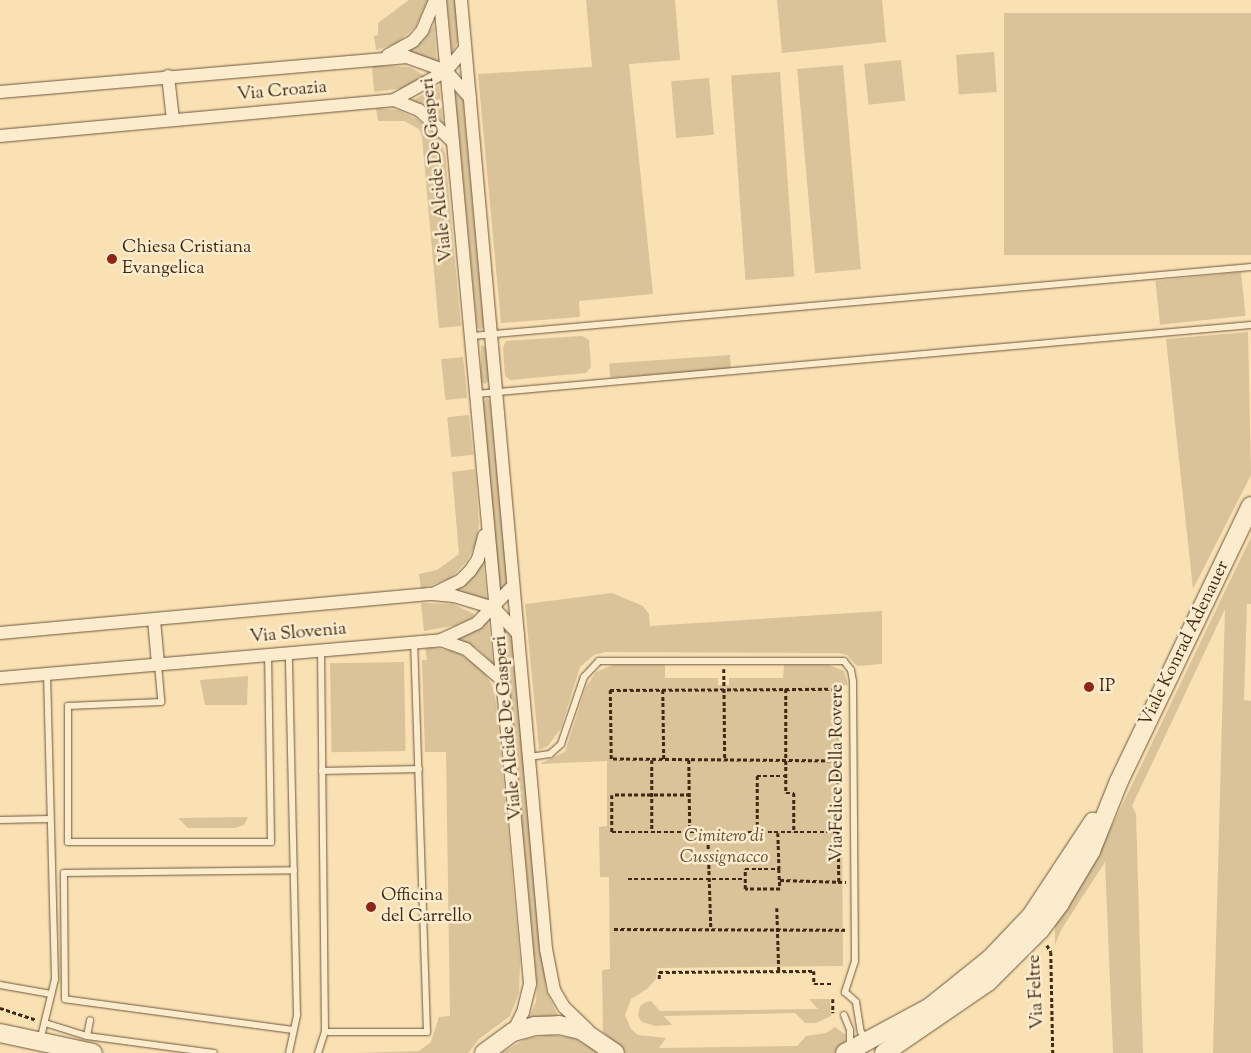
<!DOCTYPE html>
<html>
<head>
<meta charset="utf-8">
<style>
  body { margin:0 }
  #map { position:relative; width:1251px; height:1053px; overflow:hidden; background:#fae1b4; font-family:"Sorts Mill Goudy",serif }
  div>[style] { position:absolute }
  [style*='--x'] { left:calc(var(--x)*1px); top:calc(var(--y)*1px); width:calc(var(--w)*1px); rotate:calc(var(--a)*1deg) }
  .green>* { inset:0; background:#dac299; transform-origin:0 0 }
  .path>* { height:2.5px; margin-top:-1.25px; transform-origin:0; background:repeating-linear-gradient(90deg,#3f2814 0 4px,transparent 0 6.5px) }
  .roads { filter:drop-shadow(0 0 1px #6e563c) drop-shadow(0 0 1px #6e563c) }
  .service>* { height:6px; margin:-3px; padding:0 3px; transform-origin:3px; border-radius:3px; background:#fcecce }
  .minor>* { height:12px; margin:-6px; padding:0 6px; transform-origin:6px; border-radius:6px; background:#fcecce }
  .secondary>* { height:18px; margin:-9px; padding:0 9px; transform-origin:9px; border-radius:9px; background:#fcecce }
  .dots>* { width:14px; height:14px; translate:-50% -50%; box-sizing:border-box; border:2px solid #fcecce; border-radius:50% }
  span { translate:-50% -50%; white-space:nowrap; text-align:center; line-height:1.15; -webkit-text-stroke:5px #fcecce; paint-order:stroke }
  .street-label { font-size:18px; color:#3f2814 }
  .poi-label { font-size:18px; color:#3f2814 }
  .left { translate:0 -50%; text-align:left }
  .park-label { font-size:18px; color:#664e35; font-style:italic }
</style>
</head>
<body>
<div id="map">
  <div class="green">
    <div style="clip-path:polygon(409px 0,428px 0,416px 26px,397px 43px,376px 50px,374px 36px,378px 35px,378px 23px)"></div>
    <div style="clip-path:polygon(447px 0,455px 0,458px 41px,452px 55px)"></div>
    <div style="clip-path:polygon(586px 0,675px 0,680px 60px,629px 64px,653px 294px,579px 301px,580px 317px,501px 323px,478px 74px,592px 67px)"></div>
    <div style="clip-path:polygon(777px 0,882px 0,886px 42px,782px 53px)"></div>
    <div style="left:1251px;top:13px;width:242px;height:247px;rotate:90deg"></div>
    <div style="clip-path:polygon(434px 25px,437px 64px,427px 57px,407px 53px,423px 41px)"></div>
    <div style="left:994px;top:52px;width:40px;height:38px;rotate:86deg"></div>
    <div style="left:901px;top:60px;width:41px;height:37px;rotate:84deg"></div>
    <div style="clip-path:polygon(372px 65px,410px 67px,425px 76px,403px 88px,374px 92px)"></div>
    <div style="left:843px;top:65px;width:205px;height:46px;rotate:85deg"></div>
    <div style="left:780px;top:72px;width:205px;height:49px;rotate:86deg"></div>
    <div style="left:709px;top:78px;width:57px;height:38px;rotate:85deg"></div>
    <div style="clip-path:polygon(439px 85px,443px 123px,432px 111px,412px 101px)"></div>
    <div style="clip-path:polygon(455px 92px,463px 100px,484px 327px,480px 330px,477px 327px)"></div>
    <div style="clip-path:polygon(376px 108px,398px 110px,417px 119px,439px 139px,445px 153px,461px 326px,439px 328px,422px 137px,419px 129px,404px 121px,378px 121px)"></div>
    <div style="left:1241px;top:272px;width:44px;height:86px;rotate:84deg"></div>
    <div style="clip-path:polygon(1248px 332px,1251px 475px,1193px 589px,1166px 339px)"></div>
    <div style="clip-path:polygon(582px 336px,589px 340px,591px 367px,586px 373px,510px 380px,505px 376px,503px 348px,506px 341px)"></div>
    <div style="clip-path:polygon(481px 345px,486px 347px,489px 380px,485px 384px,481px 382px)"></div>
    <div style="left:730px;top:355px;width:14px;height:121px;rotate:86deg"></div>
    <div style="left:463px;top:357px;width:41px;height:22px;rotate:84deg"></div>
    <div style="clip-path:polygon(487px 398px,490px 401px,508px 586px,500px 595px,483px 402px)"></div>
    <div style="left:469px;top:415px;width:40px;height:22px;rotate:84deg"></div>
    <div style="clip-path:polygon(475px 469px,479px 525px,476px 543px,467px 561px,451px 578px,421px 589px,419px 574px,437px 570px,459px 554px,452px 472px)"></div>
    <div style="clip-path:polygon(1251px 537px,1251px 604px,1247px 604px,1244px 700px,1251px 701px,1251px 1053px,1213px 1053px,1225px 609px,1132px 806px,1136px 814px,1143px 1053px,1113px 1053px,1105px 862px,1061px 930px,1055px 945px,1055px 924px,1114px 822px)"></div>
    <div style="clip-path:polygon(483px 563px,487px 602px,458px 590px)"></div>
    <div style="clip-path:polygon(612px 593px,643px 606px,649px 614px,650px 626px,882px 611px,882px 664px,857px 666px,847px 655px,839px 653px,605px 652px,594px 655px,580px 667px,561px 728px,548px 746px,539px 750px,525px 604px)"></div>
    <div style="clip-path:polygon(421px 603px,453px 604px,474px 614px,472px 618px,457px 625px,424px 631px)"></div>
    <div style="clip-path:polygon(488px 620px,493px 664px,477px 648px,459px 639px)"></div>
    <div style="clip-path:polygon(504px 629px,513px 636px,546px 990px,559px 1018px,528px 1020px,536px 1002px,537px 985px)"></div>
    <div style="clip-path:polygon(425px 646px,457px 652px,482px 669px,492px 685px,496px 703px,520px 962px,519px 993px,510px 1016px,479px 1039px,468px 1053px,355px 1053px,419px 1051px,431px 1042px,439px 1017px,450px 1016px,446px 752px,425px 752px,422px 660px,427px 660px)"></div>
    <div style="left:404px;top:662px;width:89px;height:74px;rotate:89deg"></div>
    <div style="clip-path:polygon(613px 665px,665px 665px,665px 678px,718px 678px,718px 685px,729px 685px,729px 678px,783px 678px,784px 665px,829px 665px,844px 671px,848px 685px,841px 685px,843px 966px,657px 968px,656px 979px,647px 989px,631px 999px,625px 1015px,631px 1029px,638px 1035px,666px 1038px,659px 1048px,797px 1046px,806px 1036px,826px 1033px,835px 1027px,846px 1035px,844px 1048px,833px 1053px,626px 1053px,603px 1032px,602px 970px,610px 969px,609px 877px,600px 877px,599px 827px,607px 826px,607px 761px,539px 764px,565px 752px,586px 687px,596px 672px)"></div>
    <div style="clip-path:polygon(248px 676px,247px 705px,205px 705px,200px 680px)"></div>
    <div style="clip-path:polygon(248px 817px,244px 825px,235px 828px,188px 828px,178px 818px)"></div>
    <div style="clip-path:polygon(809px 999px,830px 999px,831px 1016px,816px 1023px,805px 1023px,795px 1013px,664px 1016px,672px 1025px,655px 1026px,642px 1022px,638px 1016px,640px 1006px,646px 1002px,651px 1001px,660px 1011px,818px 1009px)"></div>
    <div style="clip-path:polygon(549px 1035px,573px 1038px,602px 1053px,501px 1053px,526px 1039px)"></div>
  </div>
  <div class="path">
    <div style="--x:724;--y:669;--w:91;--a:89.4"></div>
    <div style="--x:786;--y:689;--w:104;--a:90"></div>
    <div style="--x:786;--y:793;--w:8;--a:0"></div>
    <div style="--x:794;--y:793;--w:39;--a:90"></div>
    <div style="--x:663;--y:690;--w:70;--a:89.2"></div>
    <div style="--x:652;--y:760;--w:72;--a:90"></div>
    <div style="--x:689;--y:760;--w:72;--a:89.2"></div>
    <div style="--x:838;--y:761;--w:227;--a:-179.5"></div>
    <div style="--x:611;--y:759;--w:69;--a:-90.8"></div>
    <div style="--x:610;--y:690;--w:227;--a:-0.3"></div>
    <div style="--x:837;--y:689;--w:193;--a:89.4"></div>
    <div style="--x:690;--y:795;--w:78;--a:180"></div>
    <div style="--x:612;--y:795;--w:37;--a:90"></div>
    <div style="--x:612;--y:832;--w:234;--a:0"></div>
    <div style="--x:708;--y:832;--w:97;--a:88.2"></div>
    <div style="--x:757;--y:832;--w:56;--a:-90"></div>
    <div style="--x:757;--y:776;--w:29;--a:0"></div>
    <div style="--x:778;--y:833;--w:36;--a:88"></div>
    <div style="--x:745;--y:869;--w:34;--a:0"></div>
    <div style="--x:779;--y:869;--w:20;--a:87"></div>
    <div style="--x:780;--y:889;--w:35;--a:180"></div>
    <div style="--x:745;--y:889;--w:20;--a:-90"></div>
    <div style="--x:628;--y:879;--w:117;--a:0"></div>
    <div style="--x:780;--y:880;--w:66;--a:1.7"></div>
    <div style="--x:777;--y:908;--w:63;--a:88.2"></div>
    <div style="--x:614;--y:929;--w:231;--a:0.2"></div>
    <div style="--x:1047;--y:945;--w:8;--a:60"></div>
    <div style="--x:1051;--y:952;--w:101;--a:88.9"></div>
    <div style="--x:659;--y:979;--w:7;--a:-90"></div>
    <div style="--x:659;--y:972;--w:155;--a:-0.4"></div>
    <div style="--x:814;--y:971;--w:13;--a:90"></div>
    <div style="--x:814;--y:984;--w:18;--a:0"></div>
    <div style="--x:833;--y:999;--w:14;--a:90"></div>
    <div style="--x:0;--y:1008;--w:38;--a:18"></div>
  </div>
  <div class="roads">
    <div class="service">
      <div style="--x:472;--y:336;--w:782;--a:-5.06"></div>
      <div style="--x:476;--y:394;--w:778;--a:-5.09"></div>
      <div style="--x:158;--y:664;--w:38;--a:85"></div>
      <div style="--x:161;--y:702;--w:93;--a:177.5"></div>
      <div style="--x:68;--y:706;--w:136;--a:90"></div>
      <div style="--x:68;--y:842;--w:203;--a:0"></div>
      <div style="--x:271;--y:842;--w:188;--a:-90.9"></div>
      <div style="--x:529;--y:757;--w:21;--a:-8"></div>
      <div style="--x:550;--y:754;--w:15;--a:-42"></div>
      <div style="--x:561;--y:744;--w:71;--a:-71.1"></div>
      <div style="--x:584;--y:677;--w:22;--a:-47"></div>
      <div style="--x:599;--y:661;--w:245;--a:0"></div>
      <div style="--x:844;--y:661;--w:11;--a:52"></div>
      <div style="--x:851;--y:670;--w:11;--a:80"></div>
      <div style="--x:853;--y:681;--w:280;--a:89.6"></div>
      <div style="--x:855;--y:961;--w:33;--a:108"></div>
      <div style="--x:845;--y:992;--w:15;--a:42"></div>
      <div style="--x:856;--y:1002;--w:30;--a:81"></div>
      <div style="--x:861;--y:1032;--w:11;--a:49"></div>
      <div style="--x:322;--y:771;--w:97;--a:-1.2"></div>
      <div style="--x:0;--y:820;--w:50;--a:-1.1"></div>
      <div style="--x:0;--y:985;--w:52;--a:10"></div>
      <div style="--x:844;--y:1015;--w:16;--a:68"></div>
      <div style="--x:850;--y:1030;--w:17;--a:90"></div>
      <div style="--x:45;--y:1023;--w:44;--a:17.2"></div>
      <div style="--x:87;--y:1036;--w:128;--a:7.6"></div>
      <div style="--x:293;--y:1030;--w:230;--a:-172.3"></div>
      <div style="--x:65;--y:999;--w:126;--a:-90.5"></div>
      <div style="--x:64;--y:873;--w:230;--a:-0.7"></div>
      <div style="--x:325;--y:1032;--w:102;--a:0"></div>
      <div style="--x:427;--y:1032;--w:390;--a:-91.9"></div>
      <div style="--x:87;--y:1036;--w:16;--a:-79"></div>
      <div style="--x:40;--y:1041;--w:64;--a:-76.4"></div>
      <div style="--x:55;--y:979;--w:305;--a:-91.5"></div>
      <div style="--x:289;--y:1053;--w:39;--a:-78"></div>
      <div style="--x:297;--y:1015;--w:362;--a:-91.3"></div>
      <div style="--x:318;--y:1053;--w:22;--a:-72"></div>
      <div style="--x:325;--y:1032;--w:383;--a:-90.6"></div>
    </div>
    <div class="minor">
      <div style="--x:440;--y:0;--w:988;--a:84.77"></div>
      <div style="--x:530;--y:984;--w:29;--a:104"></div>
      <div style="--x:523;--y:1012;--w:22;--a:117"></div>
      <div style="--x:461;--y:0;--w:953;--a:84.88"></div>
      <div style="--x:546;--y:949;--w:42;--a:79"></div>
      <div style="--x:554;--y:990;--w:20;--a:60"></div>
      <div style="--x:564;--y:1007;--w:33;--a:44"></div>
      <div style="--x:388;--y:55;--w:29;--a:-29"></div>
      <div style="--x:413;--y:41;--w:13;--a:-48"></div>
      <div style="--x:422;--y:31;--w:34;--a:-67"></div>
      <div style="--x:168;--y:76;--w:44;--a:83.5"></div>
      <div style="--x:0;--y:92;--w:409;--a:-4.9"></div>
      <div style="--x:407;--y:57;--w:41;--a:19.7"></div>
      <div style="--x:446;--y:71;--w:36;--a:48"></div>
      <div style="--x:394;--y:100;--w:27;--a:22"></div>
      <div style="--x:419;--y:110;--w:47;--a:43.3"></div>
      <div style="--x:0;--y:136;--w:396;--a:-5.2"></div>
      <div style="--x:394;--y:100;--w:60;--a:-29.1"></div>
      <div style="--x:446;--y:71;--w:30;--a:-50"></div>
      <div style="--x:435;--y:593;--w:28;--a:-26"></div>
      <div style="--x:460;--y:581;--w:14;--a:-45"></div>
      <div style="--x:470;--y:571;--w:14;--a:-56"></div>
      <div style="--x:478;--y:559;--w:24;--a:-75"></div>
      <div style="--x:154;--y:620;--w:44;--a:84.8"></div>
      <div style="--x:0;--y:633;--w:434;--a:-5.2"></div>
      <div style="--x:432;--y:594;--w:22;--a:5"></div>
      <div style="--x:454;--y:596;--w:42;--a:16.7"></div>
      <div style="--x:494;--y:608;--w:35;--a:47"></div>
      <div style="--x:441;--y:640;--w:27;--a:20"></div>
      <div style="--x:466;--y:649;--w:48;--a:40.7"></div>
      <div style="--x:0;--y:678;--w:443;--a:-4.9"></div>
      <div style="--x:441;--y:640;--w:40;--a:-25"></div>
      <div style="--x:477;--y:623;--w:52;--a:-45.8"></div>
    </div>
    <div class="secondary">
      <div style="--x:0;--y:1033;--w:95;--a:12.1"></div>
      <div style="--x:484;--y:1053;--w:36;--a:-36"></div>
      <div style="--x:513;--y:1032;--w:23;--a:-15"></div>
      <div style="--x:535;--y:1026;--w:24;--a:-2"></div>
      <div style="--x:559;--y:1025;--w:23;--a:13"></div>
      <div style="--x:581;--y:1030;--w:41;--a:34.1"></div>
      <div style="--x:845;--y:1053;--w:97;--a:-28.4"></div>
      <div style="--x:930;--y:1007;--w:77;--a:-38.7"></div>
      <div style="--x:990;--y:959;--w:59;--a:-46.4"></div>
      <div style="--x:1031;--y:916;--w:113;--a:-56.6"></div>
      <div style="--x:884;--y:1053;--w:127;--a:-34.4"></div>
      <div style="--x:989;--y:981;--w:72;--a:-45"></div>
      <div style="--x:1040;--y:930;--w:34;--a:-53"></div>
      <div style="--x:1060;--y:903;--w:61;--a:-59.2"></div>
      <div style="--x:1091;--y:851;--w:75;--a:-68.2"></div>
      <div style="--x:1119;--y:781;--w:305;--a:-64.4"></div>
    </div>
  </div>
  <div class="dots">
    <div style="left:112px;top:259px;background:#8f2418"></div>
    <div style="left:1089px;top:687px;background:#8f2418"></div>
    <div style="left:371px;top:907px;background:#8f2418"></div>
  </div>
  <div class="street-label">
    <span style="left:282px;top:92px;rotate:-5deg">Via Croazia</span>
    <span style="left:438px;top:170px;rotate:-96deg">Viale Alcide De Gasperi</span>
    <span style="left:298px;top:634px;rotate:-5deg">Via Slovenia</span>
    <span style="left:1185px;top:644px;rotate:-64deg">Viale Konrad Adenauer</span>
    <span style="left:509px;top:728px;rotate:-95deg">Viale Alcide De Gasperi</span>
    <span style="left:838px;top:773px;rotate:-90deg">Via Felice Della Rovere</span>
    <span style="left:1037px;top:992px;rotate:-93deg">Via Feltre</span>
  </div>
  <div class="poi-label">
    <span class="left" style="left:122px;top:259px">Chiesa Cristiana<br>Evangelica</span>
    <span class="left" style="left:1099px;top:687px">IP</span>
    <span class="left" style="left:381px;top:907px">Officina<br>del Carrello</span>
  </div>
  <div class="park-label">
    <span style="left:724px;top:848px">Cimitero di<br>Cussignacco</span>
  </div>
</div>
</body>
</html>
